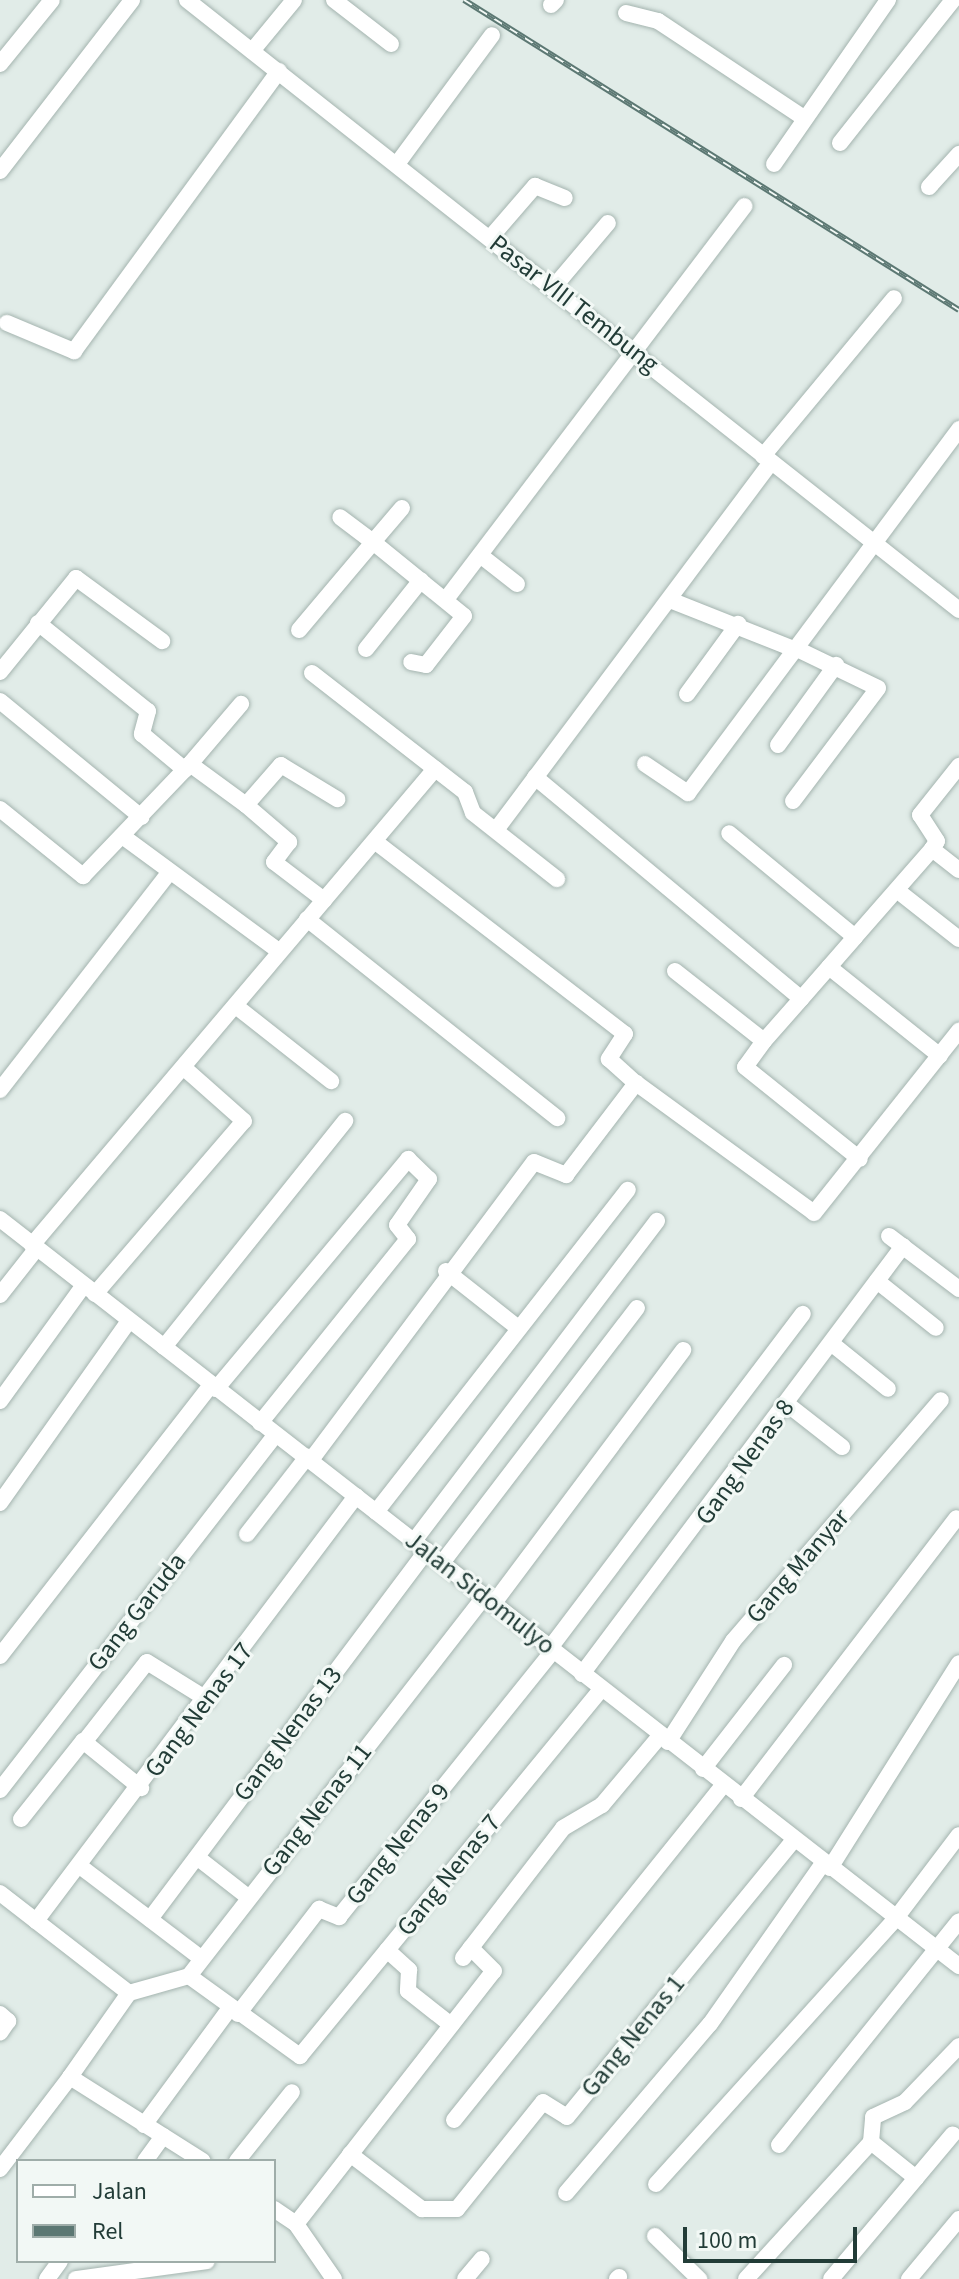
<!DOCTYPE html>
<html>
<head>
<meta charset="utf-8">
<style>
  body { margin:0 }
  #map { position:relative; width:959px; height:2279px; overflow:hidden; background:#e1ece8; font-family:"Source Sans 3",sans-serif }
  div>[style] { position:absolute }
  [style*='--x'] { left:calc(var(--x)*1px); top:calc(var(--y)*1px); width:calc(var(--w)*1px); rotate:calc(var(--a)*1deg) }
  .roads { filter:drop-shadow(0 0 2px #a4b4af) drop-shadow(0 0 2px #a4b4af) }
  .minor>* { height:16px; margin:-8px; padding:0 8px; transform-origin:8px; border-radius:8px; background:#fff }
  .rail>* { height:6px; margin-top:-3px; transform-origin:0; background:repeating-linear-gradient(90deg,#f2f8f5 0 9px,#5c7873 0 18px); box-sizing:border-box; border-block:2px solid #5c7873 }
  span { translate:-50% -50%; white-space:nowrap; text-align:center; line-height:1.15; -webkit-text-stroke:6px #f2f8f5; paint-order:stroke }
  .street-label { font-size:26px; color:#223c37 }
  .legend { position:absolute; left:16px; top:2159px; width:260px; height:104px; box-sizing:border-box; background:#f2f8f5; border:2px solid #9fada9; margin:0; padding:10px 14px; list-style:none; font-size:24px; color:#223c37 }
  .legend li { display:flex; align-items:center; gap:16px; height:40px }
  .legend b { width:40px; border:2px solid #9fada9 }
  .scale { position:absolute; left:683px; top:2227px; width:174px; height:36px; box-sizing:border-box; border:4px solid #223c37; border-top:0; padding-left:10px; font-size:24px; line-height:28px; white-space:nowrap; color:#223c37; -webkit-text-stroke:6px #f2f8f5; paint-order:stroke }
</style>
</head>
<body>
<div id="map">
  <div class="roads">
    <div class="minor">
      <div style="--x:187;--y:0;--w:984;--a:38.31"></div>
      <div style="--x:334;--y:0;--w:72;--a:37.7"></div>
      <div style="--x:551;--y:5;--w:7;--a:-45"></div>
      <div style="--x:626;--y:13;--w:33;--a:14"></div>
      <div style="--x:658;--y:21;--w:175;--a:33.6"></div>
      <div style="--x:252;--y:51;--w:66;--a:-50.5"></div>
      <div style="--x:0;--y:64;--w:82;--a:-50.9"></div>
      <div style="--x:840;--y:143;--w:182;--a:-51.7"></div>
      <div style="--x:397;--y:164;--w:160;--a:-53.6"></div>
      <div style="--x:774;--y:164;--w:200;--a:-55.2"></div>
      <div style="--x:0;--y:171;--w:216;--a:-52.3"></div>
      <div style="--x:929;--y:187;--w:45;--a:-47.7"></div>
      <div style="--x:490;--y:238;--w:69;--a:-49.1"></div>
      <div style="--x:535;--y:186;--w:32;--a:22"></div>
      <div style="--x:553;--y:288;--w:85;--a:-49.8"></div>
      <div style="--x:7;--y:323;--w:73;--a:22.7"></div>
      <div style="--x:74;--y:351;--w:347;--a:-53.8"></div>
      <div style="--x:763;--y:456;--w:205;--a:-50.3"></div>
      <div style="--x:402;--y:508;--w:45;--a:130.5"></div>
      <div style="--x:373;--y:542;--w:117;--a:39.1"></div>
      <div style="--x:464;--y:616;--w:62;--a:127.8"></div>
      <div style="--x:426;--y:665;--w:15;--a:-169"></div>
      <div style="--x:480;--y:555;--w:47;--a:38.1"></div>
      <div style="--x:447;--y:598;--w:492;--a:-52.8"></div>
      <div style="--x:670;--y:600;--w:130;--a:21.6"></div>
      <div style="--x:38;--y:623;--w:141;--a:38.7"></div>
      <div style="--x:148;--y:711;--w:24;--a:105"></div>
      <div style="--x:142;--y:734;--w:56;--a:39.9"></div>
      <div style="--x:299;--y:630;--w:115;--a:-49.9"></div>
      <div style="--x:373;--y:542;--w:41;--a:-142.9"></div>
      <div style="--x:366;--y:649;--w:88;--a:-51.4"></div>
      <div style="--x:0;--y:672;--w:121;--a:-51"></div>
      <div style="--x:76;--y:578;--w:107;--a:36.2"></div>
      <div style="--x:312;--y:673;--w:194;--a:37.9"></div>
      <div style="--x:465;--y:792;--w:22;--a:69"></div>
      <div style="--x:473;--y:813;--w:107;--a:38.2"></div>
      <div style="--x:687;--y:694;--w:87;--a:-53.9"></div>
      <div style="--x:0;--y:701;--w:183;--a:39.4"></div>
      <div style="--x:778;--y:745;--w:99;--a:-54.1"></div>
      <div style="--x:190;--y:764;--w:79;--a:-49.6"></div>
      <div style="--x:645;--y:764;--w:52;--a:34"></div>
      <div style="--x:688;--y:793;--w:454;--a:-53.3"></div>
      <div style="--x:535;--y:777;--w:346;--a:39.8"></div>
      <div style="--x:801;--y:999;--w:82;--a:-48.9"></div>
      <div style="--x:855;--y:937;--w:163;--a:-140.5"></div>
      <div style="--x:793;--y:801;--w:141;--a:-53"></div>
      <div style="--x:878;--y:688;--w:85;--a:-154.3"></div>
      <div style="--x:246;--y:805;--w:57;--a:40.7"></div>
      <div style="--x:289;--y:842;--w:25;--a:127"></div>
      <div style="--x:274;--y:862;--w:63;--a:37.2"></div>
      <div style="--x:0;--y:809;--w:107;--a:38.9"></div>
      <div style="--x:83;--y:876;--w:155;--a:-46.3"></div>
      <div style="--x:190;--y:764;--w:69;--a:36.2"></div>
      <div style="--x:246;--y:805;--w:53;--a:-48.8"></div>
      <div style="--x:281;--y:765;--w:66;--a:31.3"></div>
      <div style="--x:496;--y:830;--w:459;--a:-53.2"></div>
      <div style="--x:125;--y:838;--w:191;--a:36.3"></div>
      <div style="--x:377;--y:843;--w:313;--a:37.6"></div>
      <div style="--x:625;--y:1034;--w:30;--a:123"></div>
      <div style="--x:609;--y:1059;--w:36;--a:42"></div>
      <div style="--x:932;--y:849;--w:34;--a:38"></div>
      <div style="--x:903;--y:895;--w:71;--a:38.2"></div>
      <div style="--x:307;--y:919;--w:320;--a:38.5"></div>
      <div style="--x:855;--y:937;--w:117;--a:-48.8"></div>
      <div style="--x:932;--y:849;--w:9;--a:-58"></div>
      <div style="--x:937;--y:841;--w:31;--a:-123"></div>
      <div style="--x:920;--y:815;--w:63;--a:-51.5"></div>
      <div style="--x:829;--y:967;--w:142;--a:38.7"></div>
      <div style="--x:675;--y:971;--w:113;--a:38.2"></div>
      <div style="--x:764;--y:1041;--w:32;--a:126"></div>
      <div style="--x:745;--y:1067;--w:147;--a:38.7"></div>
      <div style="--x:237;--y:1007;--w:120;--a:38.2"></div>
      <div style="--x:764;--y:1041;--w:56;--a:-48.6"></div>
      <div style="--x:0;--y:1090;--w:275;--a:-52.1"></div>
      <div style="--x:0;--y:1219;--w:1216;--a:37.92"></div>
      <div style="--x:889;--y:1236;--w:88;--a:37.1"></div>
      <div style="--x:32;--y:1245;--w:624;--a:-49.75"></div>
      <div style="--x:446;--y:1271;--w:90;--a:38.3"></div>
      <div style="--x:877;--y:1281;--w:75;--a:38.5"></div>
      <div style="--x:95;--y:1294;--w:228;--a:-49.3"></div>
      <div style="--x:244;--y:1121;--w:81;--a:-138.5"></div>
      <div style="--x:0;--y:1295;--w:60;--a:-51.8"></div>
      <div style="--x:831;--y:1343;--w:73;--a:38.9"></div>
      <div style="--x:164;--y:1347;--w:290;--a:-51.3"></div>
      <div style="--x:216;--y:1389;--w:300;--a:-50.1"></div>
      <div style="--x:408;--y:1159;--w:29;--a:44"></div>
      <div style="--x:429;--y:1179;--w:56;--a:124.8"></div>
      <div style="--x:397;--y:1225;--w:18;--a:52"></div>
      <div style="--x:408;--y:1239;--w:236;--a:128.8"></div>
      <div style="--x:0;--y:1401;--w:143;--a:-54.1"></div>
      <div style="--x:787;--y:1404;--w:70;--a:38"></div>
      <div style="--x:311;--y:1460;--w:372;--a:-53.2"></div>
      <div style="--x:534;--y:1162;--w:35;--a:22"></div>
      <div style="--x:566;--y:1175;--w:116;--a:-52.7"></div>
      <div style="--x:636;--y:1083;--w:220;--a:36.1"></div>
      <div style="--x:814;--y:1213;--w:233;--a:-51.5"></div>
      <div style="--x:0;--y:1503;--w:223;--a:-54.7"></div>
      <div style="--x:376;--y:1512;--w:409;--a:-52"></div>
      <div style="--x:247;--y:1534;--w:98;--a:-52.1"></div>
      <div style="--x:414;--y:1541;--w:402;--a:-52.8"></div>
      <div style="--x:442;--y:1563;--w:321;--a:-52.6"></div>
      <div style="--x:494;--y:1603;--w:316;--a:-53.2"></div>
      <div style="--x:550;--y:1648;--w:419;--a:-52.9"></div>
      <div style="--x:0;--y:1656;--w:343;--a:-52.1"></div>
      <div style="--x:582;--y:1674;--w:535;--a:-53.13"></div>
      <div style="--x:85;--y:1741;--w:100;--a:-51.9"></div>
      <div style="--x:147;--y:1662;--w:72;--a:31.9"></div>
      <div style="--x:668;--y:1742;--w:120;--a:-57.2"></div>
      <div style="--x:733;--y:1641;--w:318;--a:-49.2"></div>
      <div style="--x:703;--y:1769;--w:132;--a:-52.1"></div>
      <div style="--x:0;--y:1790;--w:449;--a:-52.2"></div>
      <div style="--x:741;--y:1799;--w:354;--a:-52.5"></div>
      <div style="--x:21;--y:1819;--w:100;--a:-51.5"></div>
      <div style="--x:83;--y:1741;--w:75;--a:39"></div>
      <div style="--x:198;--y:1858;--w:63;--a:38"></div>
      <div style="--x:81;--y:1867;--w:151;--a:37.2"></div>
      <div style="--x:830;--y:1868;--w:242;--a:-57.8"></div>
      <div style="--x:0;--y:1893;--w:163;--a:37.8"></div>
      <div style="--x:129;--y:1993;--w:103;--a:125.1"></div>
      <div style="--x:70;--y:2077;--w:157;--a:32.3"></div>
      <div style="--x:150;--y:1919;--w:461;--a:-53.1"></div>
      <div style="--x:36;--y:1921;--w:532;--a:-53.02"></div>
      <div style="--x:387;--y:1950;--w:30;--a:42"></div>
      <div style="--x:409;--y:1970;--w:21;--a:93"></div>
      <div style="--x:408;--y:1991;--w:55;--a:38.3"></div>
      <div style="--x:463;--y:1958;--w:164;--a:-52.4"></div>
      <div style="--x:563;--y:1828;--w:45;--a:-30.5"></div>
      <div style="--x:602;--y:1805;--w:90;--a:-50"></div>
      <div style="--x:189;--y:1976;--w:137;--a:35.8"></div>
      <div style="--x:300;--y:2056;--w:475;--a:-50.6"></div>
      <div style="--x:129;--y:1993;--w:62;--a:-15.8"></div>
      <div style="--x:189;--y:1976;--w:482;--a:-52.1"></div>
      <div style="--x:0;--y:2014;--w:11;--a:41"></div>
      <div style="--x:8;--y:2021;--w:14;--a:124"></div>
      <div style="--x:238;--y:2014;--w:133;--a:-52.4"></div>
      <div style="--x:319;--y:1909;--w:22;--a:22"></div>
      <div style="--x:339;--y:1917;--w:341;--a:-51.2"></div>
      <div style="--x:454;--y:2120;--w:431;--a:-51.2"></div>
      <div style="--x:144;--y:2125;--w:145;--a:-53.7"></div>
      <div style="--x:779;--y:2145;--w:287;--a:-51.2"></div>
      <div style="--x:350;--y:2154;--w:91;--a:37.4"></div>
      <div style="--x:422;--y:2209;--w:35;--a:0"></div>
      <div style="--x:457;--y:2209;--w:137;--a:-51.2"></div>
      <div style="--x:543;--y:2102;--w:28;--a:32"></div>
      <div style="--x:567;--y:2117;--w:358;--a:-50.7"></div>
      <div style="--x:145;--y:2161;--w:31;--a:-54"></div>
      <div style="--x:237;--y:2161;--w:88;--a:-51.4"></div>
      <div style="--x:0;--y:2169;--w:116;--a:-52.7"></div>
      <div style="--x:916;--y:2178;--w:57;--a:-49.9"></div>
      <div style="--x:656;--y:2184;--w:358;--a:-47.9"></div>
      <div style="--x:896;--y:1918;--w:104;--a:-52.8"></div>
      <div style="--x:566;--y:2193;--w:222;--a:-49.6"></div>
      <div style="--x:710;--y:2024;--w:197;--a:-54.9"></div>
      <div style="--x:274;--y:2209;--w:27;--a:34"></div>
      <div style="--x:296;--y:2224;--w:67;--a:55.4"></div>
      <div style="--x:296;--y:2224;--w:321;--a:-52"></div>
      <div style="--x:494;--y:1971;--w:33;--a:-135"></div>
      <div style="--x:655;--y:2236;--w:62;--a:44.3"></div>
      <div style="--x:47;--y:2279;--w:22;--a:-54"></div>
      <div style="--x:76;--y:2279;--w:132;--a:-7.8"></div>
      <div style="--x:465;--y:2279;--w:26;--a:-50"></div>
      <div style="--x:617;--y:2279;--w:3;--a:-45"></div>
      <div style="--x:746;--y:2279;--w:185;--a:-47.6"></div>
      <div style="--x:831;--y:2279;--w:132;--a:-49.9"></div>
      <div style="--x:916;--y:2178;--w:58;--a:-141.3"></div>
      <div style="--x:871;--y:2142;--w:25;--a:-85"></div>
      <div style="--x:873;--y:2117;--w:35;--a:-25"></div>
      <div style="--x:905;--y:2102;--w:78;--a:-46"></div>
      <div style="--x:909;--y:2279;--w:78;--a:-50.2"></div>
    </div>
  </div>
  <div class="rail">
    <div style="--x:464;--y:0;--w:584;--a:32.06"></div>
  </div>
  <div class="street-label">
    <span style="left:574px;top:304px;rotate:38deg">Pasar VIII Tembung</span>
    <span style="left:745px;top:1462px;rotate:-54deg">Gang Nenas 8</span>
    <span style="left:798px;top:1566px;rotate:-49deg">Gang Manyar</span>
    <span style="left:480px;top:1593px;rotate:38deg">Jalan Sidomulyo</span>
    <span style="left:137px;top:1612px;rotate:-52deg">Gang Garuda</span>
    <span style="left:199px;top:1710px;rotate:-53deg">Gang Nenas 17</span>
    <span style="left:288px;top:1734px;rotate:-53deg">Gang Nenas 13</span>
    <span style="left:317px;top:1810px;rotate:-52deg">Gang Nenas 11</span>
    <span style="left:398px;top:1844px;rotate:-51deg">Gang Nenas 9</span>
    <span style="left:449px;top:1875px;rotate:-51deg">Gang Nenas 7</span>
    <span style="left:633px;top:2036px;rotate:-51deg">Gang Nenas 1</span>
  </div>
  <ul class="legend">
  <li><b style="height:10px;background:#fff"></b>Jalan</li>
  <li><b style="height:10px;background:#5c7873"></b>Rel</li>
  </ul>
  <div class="scale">100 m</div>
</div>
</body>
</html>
